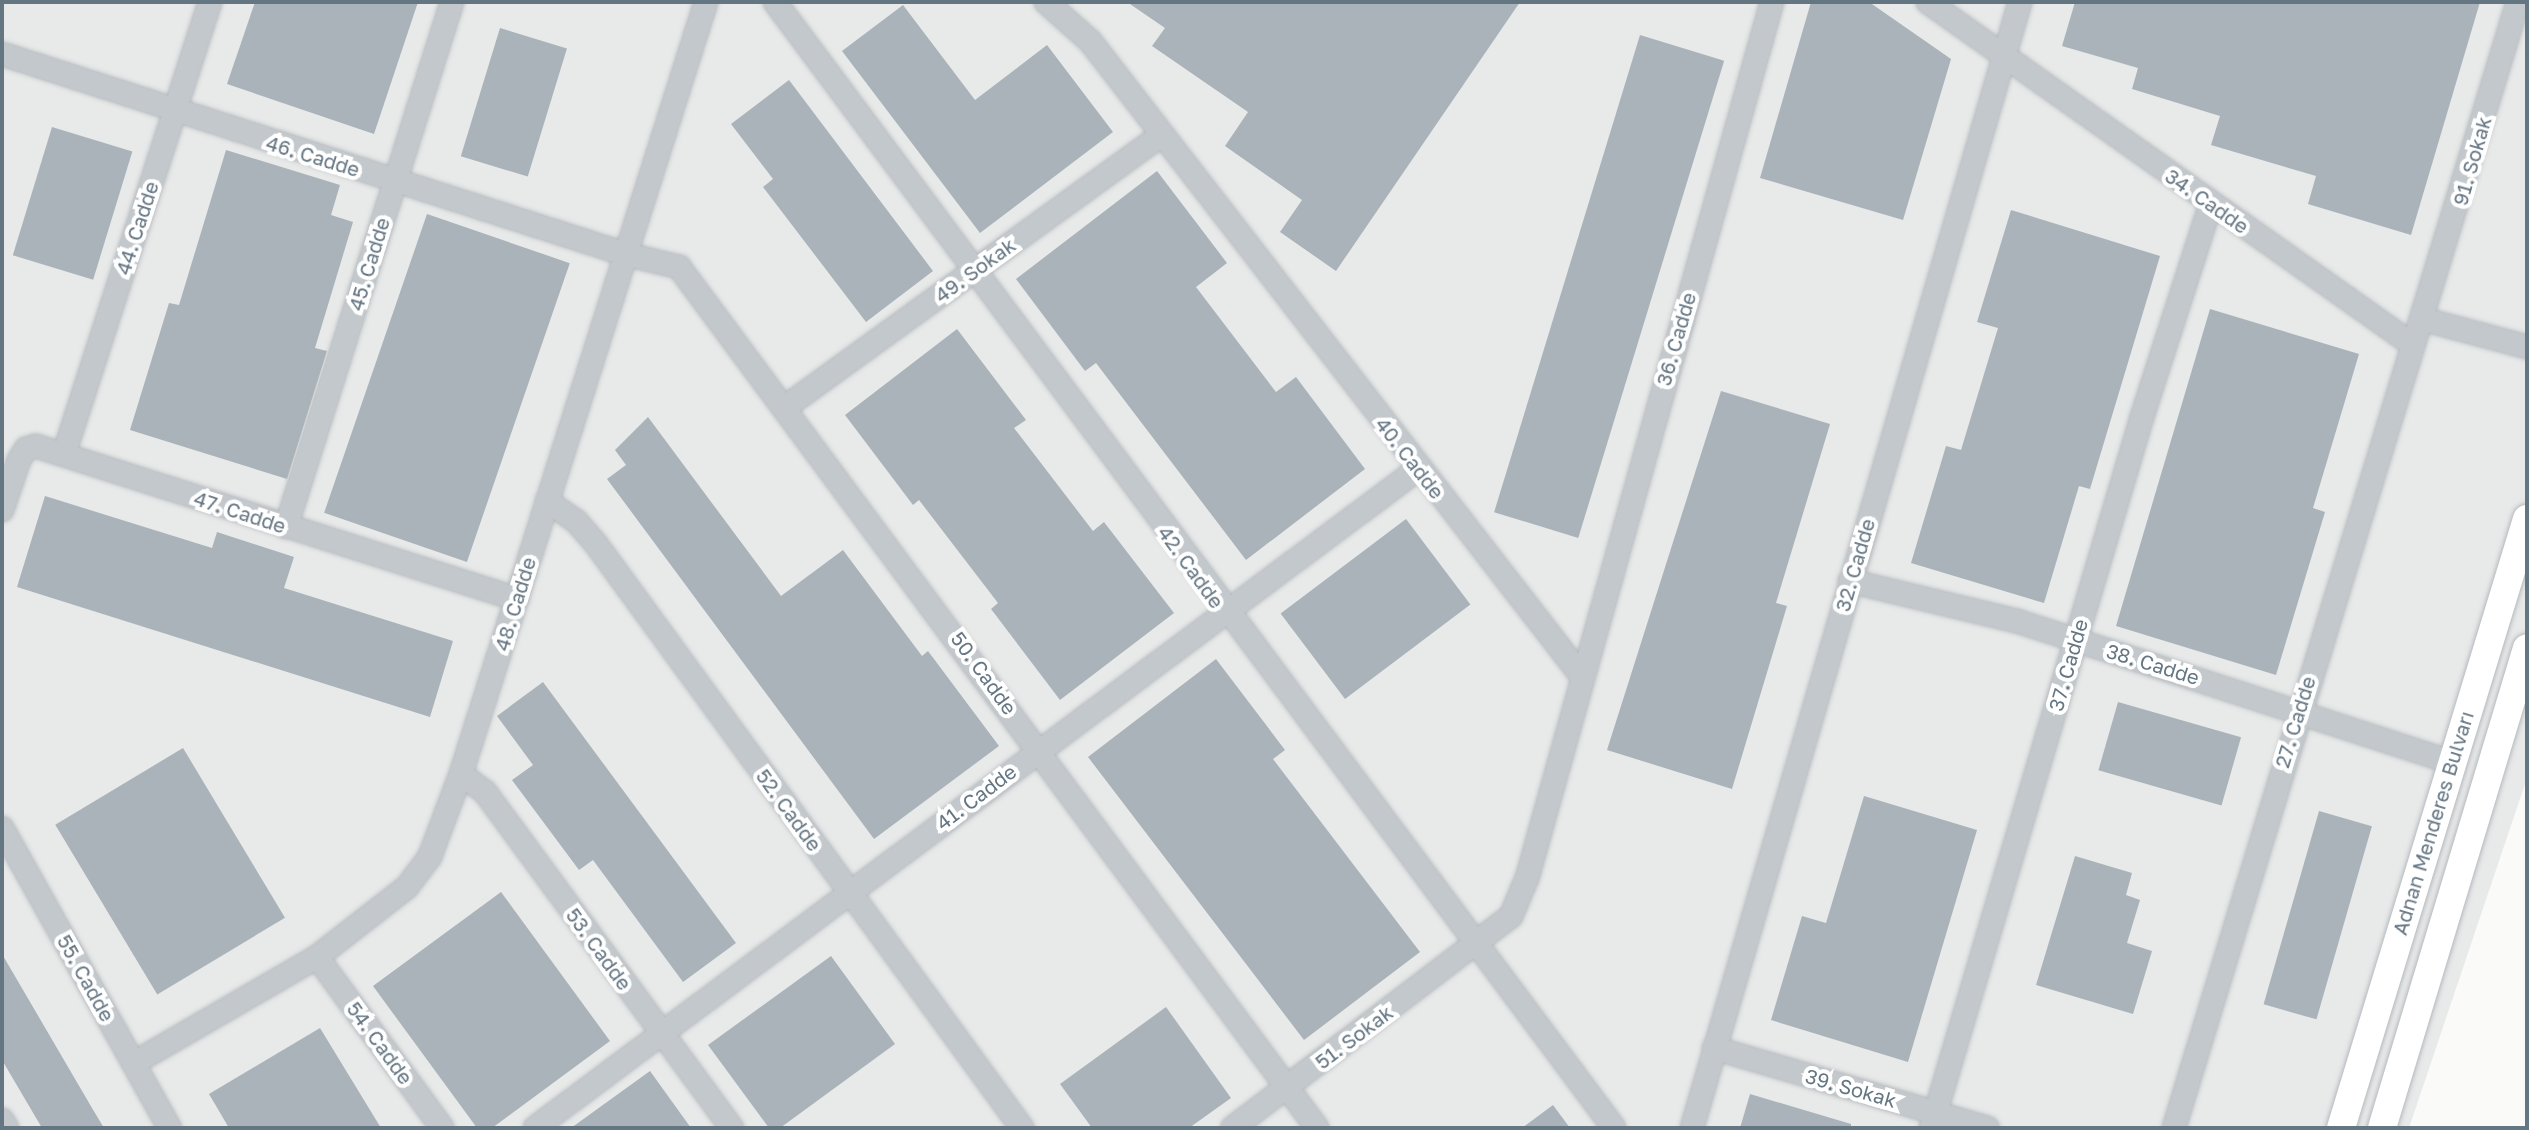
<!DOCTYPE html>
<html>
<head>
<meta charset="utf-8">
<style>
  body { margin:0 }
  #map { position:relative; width:2529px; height:1130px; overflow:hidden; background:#fafaf8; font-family:"Golos Text",sans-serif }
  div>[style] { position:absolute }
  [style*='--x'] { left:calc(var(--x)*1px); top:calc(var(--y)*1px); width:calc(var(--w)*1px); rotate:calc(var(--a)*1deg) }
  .built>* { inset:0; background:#e8e9e9 }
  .building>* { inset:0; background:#aab3b9; transform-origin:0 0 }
  .roads { filter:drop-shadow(0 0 2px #b5babe) drop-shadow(0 0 2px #b5babe) }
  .minor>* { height:22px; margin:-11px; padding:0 11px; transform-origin:11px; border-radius:11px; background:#c3c8cc }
  .major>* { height:28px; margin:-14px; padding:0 14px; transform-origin:14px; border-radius:14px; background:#fff }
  span { translate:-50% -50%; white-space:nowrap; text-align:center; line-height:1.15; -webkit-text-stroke:8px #fff; paint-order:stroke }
  .street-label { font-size:20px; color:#657683 }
  .frame { position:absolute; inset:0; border:4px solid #657683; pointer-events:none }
</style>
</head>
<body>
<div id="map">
  <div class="built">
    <div style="clip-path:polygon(2px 2px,2527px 2px,2527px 778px,2409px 1128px,2px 1128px)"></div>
  </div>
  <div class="building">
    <div style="clip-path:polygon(255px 2px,418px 2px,374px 134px,227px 84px)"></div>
    <div style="clip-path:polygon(1127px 2px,1520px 2px,1336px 271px,1280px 232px,1302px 200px,1225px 146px,1248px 112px,1152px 46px,1165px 28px)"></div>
    <div style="clip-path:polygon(1811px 2px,1869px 2px,1951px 59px,1903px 220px,1760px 178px)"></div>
    <div style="clip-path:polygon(2075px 2px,2480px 2px,2411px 235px,2308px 204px,2316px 176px,2211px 145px,2220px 116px,2132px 89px,2138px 68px,2062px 46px)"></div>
    <div style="clip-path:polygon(903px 5px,975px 100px,1047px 45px,1113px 132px,980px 233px,842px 51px)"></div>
    <div style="left:500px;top:28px;width:70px;height:134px;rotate:17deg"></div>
    <div style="left:1640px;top:35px;width:88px;height:499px;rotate:17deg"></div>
    <div style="clip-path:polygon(789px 80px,933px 271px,866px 322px,763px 187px,773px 179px,731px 124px)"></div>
    <div style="left:52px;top:127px;width:84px;height:134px;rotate:17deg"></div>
    <div style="clip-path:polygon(226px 150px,340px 185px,331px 215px,353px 222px,315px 348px,327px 351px,287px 479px,130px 430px,169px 303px,179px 305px)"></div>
    <div style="clip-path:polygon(1157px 171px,1227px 263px,1196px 287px,1276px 392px,1296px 377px,1365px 469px,1246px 560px,1096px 363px,1085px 371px,1016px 279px)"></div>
    <div style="clip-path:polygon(2011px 210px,2160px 256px,2090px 489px,2079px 486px,2044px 603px,1911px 563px,1946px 446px,1961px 450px,1998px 328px,1977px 322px)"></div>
    <div style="left:427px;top:214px;width:151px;height:316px;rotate:19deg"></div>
    <div style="clip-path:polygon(2210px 309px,2359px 354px,2313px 508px,2325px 512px,2276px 675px,2116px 626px)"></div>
    <div style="clip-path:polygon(957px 329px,1026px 420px,1014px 428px,1093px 531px,1104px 522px,1174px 613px,1060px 700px,991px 609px,998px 603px,919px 500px,913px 505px,845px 415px)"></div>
    <div style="clip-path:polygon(1721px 391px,1830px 424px,1776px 603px,1787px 606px,1732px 789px,1607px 750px)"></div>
    <div style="clip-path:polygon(648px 417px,781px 596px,843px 550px,922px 656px,928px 651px,999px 746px,874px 839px,607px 479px,626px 465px,615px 450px)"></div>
    <div style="clip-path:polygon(45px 496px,212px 548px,217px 532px,294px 557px,284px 588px,453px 641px,430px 717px,17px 587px)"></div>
    <div style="left:1406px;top:519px;width:107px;height:157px;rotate:53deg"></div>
    <div style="clip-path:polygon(1216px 659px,1285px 750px,1273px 759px,1420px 952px,1304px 1040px,1088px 757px)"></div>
    <div style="clip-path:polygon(543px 682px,736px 943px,683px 982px,593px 860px,579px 870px,512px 780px,533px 765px,497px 716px)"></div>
    <div style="left:2118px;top:702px;width:128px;height:71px;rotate:16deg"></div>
    <div style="left:183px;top:748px;width:198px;height:149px;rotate:59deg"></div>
    <div style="clip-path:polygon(1864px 796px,1977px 830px,1908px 1062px,1771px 1020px,1802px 916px,1826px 923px)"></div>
    <div style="left:2319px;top:811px;width:55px;height:201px;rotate:16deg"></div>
    <div style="clip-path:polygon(2075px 856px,2132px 873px,2126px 895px,2140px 900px,2127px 943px,2152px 951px,2133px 1014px,2036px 985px)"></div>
    <div style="clip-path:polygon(501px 892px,610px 1041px,492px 1128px,477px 1128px,373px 986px)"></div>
    <div style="clip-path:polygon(2px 954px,92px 1108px,104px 1128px,42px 1128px,2px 1060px)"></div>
    <div style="clip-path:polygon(831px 956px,895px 1044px,780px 1128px,769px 1128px,708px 1045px)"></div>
    <div style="clip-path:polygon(1166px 1007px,1231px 1098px,1189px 1128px,1092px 1128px,1060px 1084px)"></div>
    <div style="clip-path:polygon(320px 1028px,381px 1128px,229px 1128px,209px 1094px)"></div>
    <div style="clip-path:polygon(650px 1071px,691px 1128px,571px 1128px)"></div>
    <div style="clip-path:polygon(1750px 1094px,1851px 1124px,1851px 1128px,1740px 1128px)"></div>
    <div style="clip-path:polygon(1553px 1105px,1570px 1128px,1522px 1128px)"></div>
  </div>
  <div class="roads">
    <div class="minor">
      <div style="--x:775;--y:2;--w:1404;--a:53.31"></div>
      <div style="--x:1046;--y:2;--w:59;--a:41.6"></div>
      <div style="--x:1090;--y:41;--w:805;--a:52.26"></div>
      <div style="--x:1583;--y:678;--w:208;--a:105.6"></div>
      <div style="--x:1527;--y:878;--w:41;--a:112.8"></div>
      <div style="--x:1511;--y:916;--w:350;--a:142.7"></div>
      <div style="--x:1928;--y:2;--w:594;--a:35.27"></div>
      <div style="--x:2;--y:54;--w:654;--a:17.8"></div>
      <div style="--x:625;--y:254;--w:56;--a:13.5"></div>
      <div style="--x:679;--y:267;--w:1072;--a:53.46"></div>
      <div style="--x:2422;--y:319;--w:109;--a:14.9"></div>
      <div style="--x:787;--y:406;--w:463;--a:-35.9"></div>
      <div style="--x:64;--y:454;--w:475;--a:-72.1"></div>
      <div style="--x:547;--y:501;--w:35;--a:35"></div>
      <div style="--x:576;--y:521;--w:30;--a:49"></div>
      <div style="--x:596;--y:544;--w:723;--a:53.89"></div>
      <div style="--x:2;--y:510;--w:53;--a:-71.2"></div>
      <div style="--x:19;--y:460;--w:13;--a:-58"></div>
      <div style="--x:26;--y:449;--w:10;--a:-17"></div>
      <div style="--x:36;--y:446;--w:505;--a:17.65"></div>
      <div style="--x:286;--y:527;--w:551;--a:-72.45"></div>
      <div style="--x:1850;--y:581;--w:172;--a:13.5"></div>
      <div style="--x:2017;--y:621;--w:457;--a:18"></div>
      <div style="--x:1583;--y:678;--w:702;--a:-74.38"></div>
      <div style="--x:461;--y:774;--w:30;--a:37"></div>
      <div style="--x:485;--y:792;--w:417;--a:53.7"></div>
      <div style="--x:2;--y:828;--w:344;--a:60.8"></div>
      <div style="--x:317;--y:957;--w:212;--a:53.8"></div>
      <div style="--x:1714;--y:1048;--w:285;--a:16.3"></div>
      <div style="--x:134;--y:1063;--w:211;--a:-30.1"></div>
      <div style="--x:317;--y:957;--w:114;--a:-37.9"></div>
      <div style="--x:407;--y:887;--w:39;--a:-53"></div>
      <div style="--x:430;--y:856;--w:88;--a:-69.3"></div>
      <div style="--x:461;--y:774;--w:810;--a:-72.39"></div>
      <div style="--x:2;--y:1120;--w:9;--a:58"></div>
      <div style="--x:535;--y:1128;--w:1102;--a:-36.73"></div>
      <div style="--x:1692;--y:1128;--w:1173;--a:-73.76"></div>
      <div style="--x:1931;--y:1128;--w:742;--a:-73.47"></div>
      <div style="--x:2142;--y:417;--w:225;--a:-72.1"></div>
      <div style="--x:2174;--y:1128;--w:1177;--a:-73.01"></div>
    </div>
    <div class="major">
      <div style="--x:2341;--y:1128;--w:637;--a:-73.02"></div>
      <div style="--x:2382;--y:1128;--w:501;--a:-73.19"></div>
    </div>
  </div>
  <div class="street-label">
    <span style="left:313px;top:156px;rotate:17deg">46. Cadde</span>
    <span style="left:2472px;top:161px;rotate:-74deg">91. Sokak</span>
    <span style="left:2207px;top:201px;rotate:35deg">34. Cadde</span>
    <span style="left:137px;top:228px;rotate:-72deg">44. Cadde</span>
    <span style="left:369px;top:264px;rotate:-73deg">45. Cadde</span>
    <span style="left:975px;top:270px;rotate:-36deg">49. Sokak</span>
    <span style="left:1676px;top:339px;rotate:-74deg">36. Cadde</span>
    <span style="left:1410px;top:458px;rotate:52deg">40. Cadde</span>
    <span style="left:240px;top:512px;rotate:18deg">47. Cadde</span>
    <span style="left:1855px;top:565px;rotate:-74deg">32. Cadde</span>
    <span style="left:1191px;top:567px;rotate:54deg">42. Cadde</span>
    <span style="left:515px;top:604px;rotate:-73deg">48. Cadde</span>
    <span style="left:2153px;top:664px;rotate:17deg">38. Cadde</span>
    <span style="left:2068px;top:665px;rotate:-74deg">37. Cadde</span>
    <span style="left:984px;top:673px;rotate:54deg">50. Cadde</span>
    <span style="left:2295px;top:722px;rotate:-73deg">27. Cadde</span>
    <span style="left:976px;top:797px;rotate:-37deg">41. Cadde</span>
    <span style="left:789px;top:810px;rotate:54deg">52. Cadde</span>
    <span style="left:2433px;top:823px;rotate:-73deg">Adnan Menderes Bulvarı</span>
    <span style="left:599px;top:949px;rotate:54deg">53. Cadde</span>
    <span style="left:86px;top:978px;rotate:61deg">55. Cadde</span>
    <span style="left:1354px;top:1037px;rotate:-37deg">51. Sokak</span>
    <span style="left:380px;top:1043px;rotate:54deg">54. Cadde</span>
    <span style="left:1851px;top:1088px;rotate:16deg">39. Sokak</span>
  </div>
  <div class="frame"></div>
</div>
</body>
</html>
